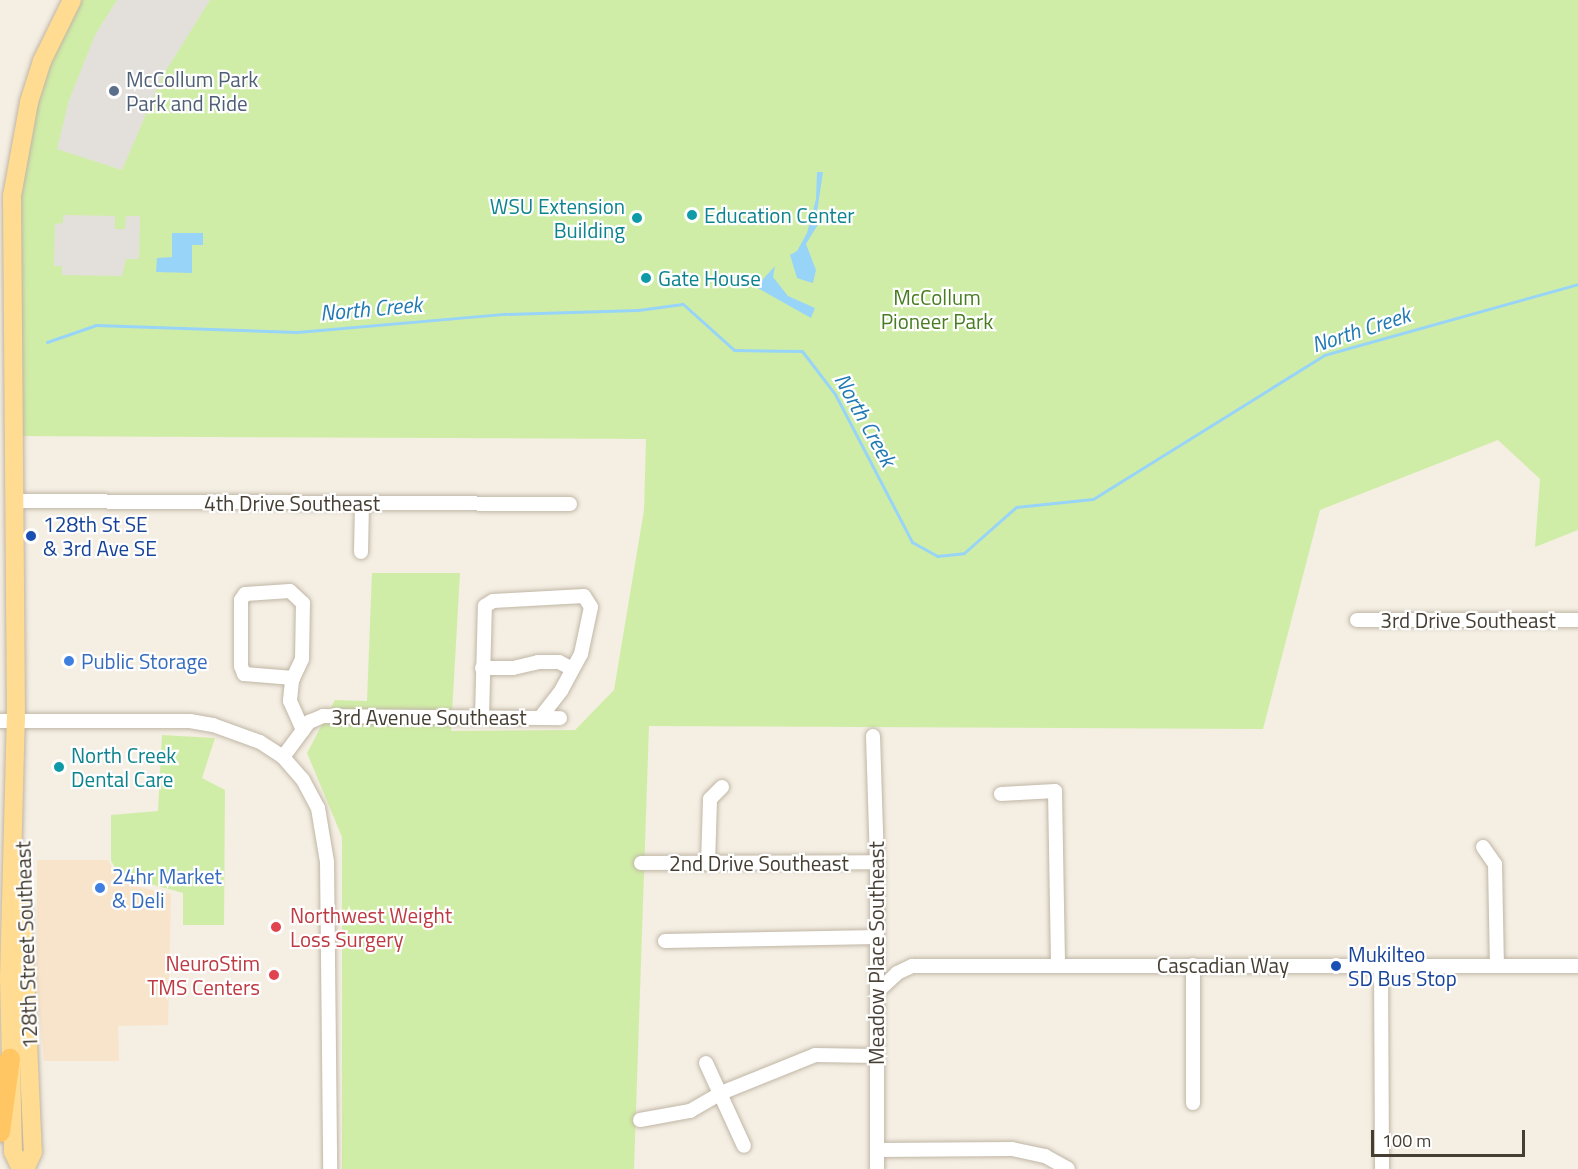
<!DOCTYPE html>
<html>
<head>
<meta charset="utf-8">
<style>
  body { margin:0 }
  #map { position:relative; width:1578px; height:1169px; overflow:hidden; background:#f4eee3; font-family:"Titillium Web",sans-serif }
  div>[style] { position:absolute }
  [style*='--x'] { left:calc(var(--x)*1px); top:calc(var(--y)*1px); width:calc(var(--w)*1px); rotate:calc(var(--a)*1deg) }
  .commercial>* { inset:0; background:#f8e4cb }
  .green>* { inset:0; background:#d0eda7 }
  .parking>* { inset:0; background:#e3e0dc }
  .water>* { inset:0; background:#98d4f7 }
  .stream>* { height:3px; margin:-1.5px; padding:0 1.5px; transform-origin:1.5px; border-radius:1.5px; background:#98d4f7 }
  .roads { filter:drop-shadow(0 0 2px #c0b6a5) drop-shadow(0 0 2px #c0b6a5) }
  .minor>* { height:14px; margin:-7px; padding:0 7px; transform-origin:7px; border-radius:7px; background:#fff }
  .major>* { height:18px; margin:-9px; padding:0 9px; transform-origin:9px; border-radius:9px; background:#ffdc91 }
  .highway>* { height:20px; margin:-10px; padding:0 10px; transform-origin:10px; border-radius:10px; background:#ffc663 }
  .dots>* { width:16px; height:16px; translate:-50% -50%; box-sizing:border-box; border:3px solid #fff; border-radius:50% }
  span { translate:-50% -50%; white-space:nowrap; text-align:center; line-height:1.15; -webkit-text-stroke:4.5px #fff; paint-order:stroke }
  .service-label { font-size:21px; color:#4e5e75 }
  .left { translate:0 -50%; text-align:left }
  .culture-label { font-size:21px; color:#0d838f }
  .right { translate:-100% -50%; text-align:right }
  .park-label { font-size:21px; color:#477d20 }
  .street-label { font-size:21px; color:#463e33 }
  .transit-label { font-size:21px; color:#164399 }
  .shop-label { font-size:21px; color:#366cbe }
  .health-label { font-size:21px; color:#be3a42 }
  .water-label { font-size:22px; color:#217ab3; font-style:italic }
  .scale { position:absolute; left:1371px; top:1130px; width:154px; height:27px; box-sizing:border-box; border:3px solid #463e33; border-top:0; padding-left:8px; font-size:18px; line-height:21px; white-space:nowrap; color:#463e33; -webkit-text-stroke:4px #fff; paint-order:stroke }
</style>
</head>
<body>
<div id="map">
  <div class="commercial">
    <div style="clip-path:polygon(37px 860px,108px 860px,121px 883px,171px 894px,168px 1025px,118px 1026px,119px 1061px,44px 1061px,37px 991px)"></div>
  </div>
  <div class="green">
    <div style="clip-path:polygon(72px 0,1578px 0,1578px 530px,1535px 547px,1540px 479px,1498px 440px,1320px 510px,1263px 729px,649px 726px,634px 1169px,342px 1169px,342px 837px,307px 753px,335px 700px,367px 701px,372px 573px,460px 573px,451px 731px,575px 730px,614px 690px,644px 510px,646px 439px,13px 436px,19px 141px)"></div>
    <div style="clip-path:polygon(162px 735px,215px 738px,202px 778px,225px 790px,224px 925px,183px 925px,183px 893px,121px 876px,111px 861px,111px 815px,158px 811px)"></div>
  </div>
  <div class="parking">
    <div style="clip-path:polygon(117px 0,210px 0,162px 77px,122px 170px,57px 149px,69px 100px,95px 35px)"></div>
    <div style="clip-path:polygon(63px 215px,115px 216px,115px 229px,125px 229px,126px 216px,140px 216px,139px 259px,126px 259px,122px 276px,62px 275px,62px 266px,54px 266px,55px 224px,63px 223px)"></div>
  </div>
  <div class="water">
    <div style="clip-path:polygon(817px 172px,823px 172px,817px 212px,822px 218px,806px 244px,816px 270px,813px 283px,809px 282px,797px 278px,790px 255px,797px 251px,807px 233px,816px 199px)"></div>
    <div style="clip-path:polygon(172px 233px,203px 233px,203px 245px,192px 245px,192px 273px,156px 272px,157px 258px,172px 257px)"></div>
    <div style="clip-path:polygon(775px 266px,773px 277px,788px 296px,815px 308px,811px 318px,756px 287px)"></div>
  </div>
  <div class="stream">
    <div style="--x:47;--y:342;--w:52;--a:-19.1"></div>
    <div style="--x:96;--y:325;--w:201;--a:2"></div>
    <div style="--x:297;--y:332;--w:208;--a:-5"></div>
    <div style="--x:504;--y:314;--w:134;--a:-1.7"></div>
    <div style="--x:638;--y:310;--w:45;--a:-7.6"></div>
    <div style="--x:683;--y:304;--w:69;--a:42"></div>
    <div style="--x:734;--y:350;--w:68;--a:0.8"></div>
    <div style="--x:802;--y:351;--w:54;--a:52.5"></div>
    <div style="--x:835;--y:394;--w:167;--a:62.5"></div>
    <div style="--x:912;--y:542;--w:29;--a:29"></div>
    <div style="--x:937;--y:556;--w:27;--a:-6"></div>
    <div style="--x:964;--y:553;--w:69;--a:-41.5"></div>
    <div style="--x:1016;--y:507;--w:77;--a:-5.9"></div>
    <div style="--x:1093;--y:499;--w:272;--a:-31.9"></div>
    <div style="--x:1324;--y:355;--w:264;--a:-15.6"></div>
  </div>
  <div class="roads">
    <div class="minor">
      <div style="--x:13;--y:501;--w:557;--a:0.31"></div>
      <div style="--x:361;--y:552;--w:49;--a:-88.8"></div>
      <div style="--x:1357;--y:620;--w:221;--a:0"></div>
      <div style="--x:482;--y:668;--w:31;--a:0"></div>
      <div style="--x:513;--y:668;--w:26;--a:-13"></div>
      <div style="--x:538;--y:662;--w:21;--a:0"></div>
      <div style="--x:559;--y:662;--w:13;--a:27"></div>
      <div style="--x:293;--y:678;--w:49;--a:-175.3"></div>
      <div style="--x:244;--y:674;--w:9;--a:-111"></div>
      <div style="--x:241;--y:666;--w:66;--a:-90"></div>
      <div style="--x:241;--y:600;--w:7;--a:-56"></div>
      <div style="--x:245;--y:594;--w:45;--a:-3.8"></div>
      <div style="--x:290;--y:591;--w:18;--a:43"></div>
      <div style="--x:303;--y:603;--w:56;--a:91"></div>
      <div style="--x:302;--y:659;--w:21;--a:115"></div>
      <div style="--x:293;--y:678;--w:3;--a:108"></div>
      <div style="--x:292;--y:681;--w:20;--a:96"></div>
      <div style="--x:290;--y:701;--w:32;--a:66"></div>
      <div style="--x:482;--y:717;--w:111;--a:-88.5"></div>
      <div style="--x:485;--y:606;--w:9;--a:-32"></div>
      <div style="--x:493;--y:601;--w:91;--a:-3.1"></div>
      <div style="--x:584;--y:596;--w:13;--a:58"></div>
      <div style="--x:591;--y:607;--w:48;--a:102"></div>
      <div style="--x:581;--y:654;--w:42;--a:118.4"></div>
      <div style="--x:561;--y:691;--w:33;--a:128"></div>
      <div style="--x:0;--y:721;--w:190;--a:0"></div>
      <div style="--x:190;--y:721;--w:23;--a:10"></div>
      <div style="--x:213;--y:725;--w:50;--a:19.9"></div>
      <div style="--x:260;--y:742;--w:27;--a:33"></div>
      <div style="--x:283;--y:757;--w:30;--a:49"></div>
      <div style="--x:303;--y:780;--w:32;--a:62"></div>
      <div style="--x:318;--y:808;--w:55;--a:80.5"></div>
      <div style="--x:327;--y:862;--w:307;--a:89.4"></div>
      <div style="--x:873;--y:736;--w:126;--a:88.2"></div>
      <div style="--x:877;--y:862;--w:307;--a:90"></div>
      <div style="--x:283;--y:757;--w:44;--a:-53.4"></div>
      <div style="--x:309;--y:722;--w:15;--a:-23"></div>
      <div style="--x:323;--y:716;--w:237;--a:0.5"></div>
      <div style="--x:1001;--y:794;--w:54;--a:-3.2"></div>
      <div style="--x:1055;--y:791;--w:173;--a:89"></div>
      <div style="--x:1483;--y:847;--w:21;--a:55"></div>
      <div style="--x:1495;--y:864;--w:102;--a:88.9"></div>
      <div style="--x:641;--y:863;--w:236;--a:-0.2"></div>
      <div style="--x:708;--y:864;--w:65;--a:-88.2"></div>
      <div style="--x:710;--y:799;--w:17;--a:-45"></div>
      <div style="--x:665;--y:941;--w:212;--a:-1.1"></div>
      <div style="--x:1193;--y:965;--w:138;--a:90"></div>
      <div style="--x:1381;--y:966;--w:203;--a:89.7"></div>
      <div style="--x:878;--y:991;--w:26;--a:-43"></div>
      <div style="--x:897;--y:973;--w:17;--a:-25"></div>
      <div style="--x:912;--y:966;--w:666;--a:0"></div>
      <div style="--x:706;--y:1063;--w:91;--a:65.4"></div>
      <div style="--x:640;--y:1120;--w:51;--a:-10.2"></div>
      <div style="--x:690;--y:1111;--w:36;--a:-30"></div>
      <div style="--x:721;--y:1093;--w:101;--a:-22"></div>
      <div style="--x:815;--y:1055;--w:61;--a:0.9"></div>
      <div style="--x:877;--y:1150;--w:135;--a:-0.4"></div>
      <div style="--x:1012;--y:1149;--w:34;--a:12"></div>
      <div style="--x:1045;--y:1156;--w:26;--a:29"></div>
    </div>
    <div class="major">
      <div style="--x:22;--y:905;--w:247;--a:87.5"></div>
      <div style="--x:33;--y:1152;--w:19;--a:115"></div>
      <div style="--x:21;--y:1169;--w:19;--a:-115"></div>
      <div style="--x:13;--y:1152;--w:173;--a:-91.3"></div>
      <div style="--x:9;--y:979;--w:259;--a:-88.5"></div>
      <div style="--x:16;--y:720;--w:524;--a:-90.44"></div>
      <div style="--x:12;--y:196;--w:96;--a:-79.7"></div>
      <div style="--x:29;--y:102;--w:43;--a:-72.4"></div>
      <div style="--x:42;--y:61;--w:68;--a:-63.8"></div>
    </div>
    <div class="highway">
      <div style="--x:0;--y:1132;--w:74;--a:-82.2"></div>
    </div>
  </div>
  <div class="dots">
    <div style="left:114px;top:91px;background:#5c6f8a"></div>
    <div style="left:692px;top:215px;background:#0f9aa8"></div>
    <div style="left:637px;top:218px;background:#0f9aa8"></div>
    <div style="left:646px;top:278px;background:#0f9aa8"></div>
    <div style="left:31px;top:536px;background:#1a4fb4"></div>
    <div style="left:69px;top:661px;background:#3f7fe0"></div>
    <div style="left:59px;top:767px;background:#0f9aa8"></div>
    <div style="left:100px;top:888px;background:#3f7fe0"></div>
    <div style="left:276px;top:927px;background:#e0444e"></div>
    <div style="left:1336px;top:966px;background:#1a4fb4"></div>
    <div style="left:274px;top:975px;background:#e0444e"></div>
  </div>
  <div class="service-label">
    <span class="left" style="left:126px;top:91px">McCollum Park<br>Park and Ride</span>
  </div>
  <div class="culture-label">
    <span class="right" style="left:625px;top:218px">WSU Extension<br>Building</span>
    <span class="left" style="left:704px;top:215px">Education Center</span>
    <span class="left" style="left:658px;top:278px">Gate House</span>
    <span class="left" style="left:71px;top:767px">North Creek<br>Dental Care</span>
  </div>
  <div class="park-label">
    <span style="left:937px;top:309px">McCollum<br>Pioneer Park</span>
  </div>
  <div class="street-label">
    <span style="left:292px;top:503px">4th Drive Southeast</span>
    <span style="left:1468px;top:620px">3rd Drive Southeast</span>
    <span style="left:429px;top:717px">3rd Avenue Southeast</span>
    <span style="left:759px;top:863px">2nd Drive Southeast</span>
    <span style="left:26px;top:945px;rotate:-92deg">128th Street Southeast</span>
    <span style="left:876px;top:953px;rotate:-90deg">Meadow Place Southeast</span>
    <span style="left:1223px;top:965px">Cascadian Way</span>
  </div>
  <div class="transit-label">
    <span class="left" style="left:43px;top:536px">128th St SE<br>&amp; 3rd Ave SE</span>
    <span class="left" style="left:1348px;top:966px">Mukilteo<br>SD Bus Stop</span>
  </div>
  <div class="shop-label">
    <span class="left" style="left:81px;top:661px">Public Storage</span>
    <span class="left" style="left:112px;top:888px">24hr Market<br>&amp; Deli</span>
  </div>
  <div class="health-label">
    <span class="left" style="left:290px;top:927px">Northwest Weight<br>Loss Surgery</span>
    <span class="right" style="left:260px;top:975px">NeuroStim<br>TMS Centers</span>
  </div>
  <div class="water-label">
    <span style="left:371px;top:309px;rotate:-5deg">North Creek</span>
    <span style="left:1361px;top:330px;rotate:-18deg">North Creek</span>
    <span style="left:865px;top:420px;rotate:61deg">North Creek</span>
  </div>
  <div class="scale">100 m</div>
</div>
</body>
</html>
